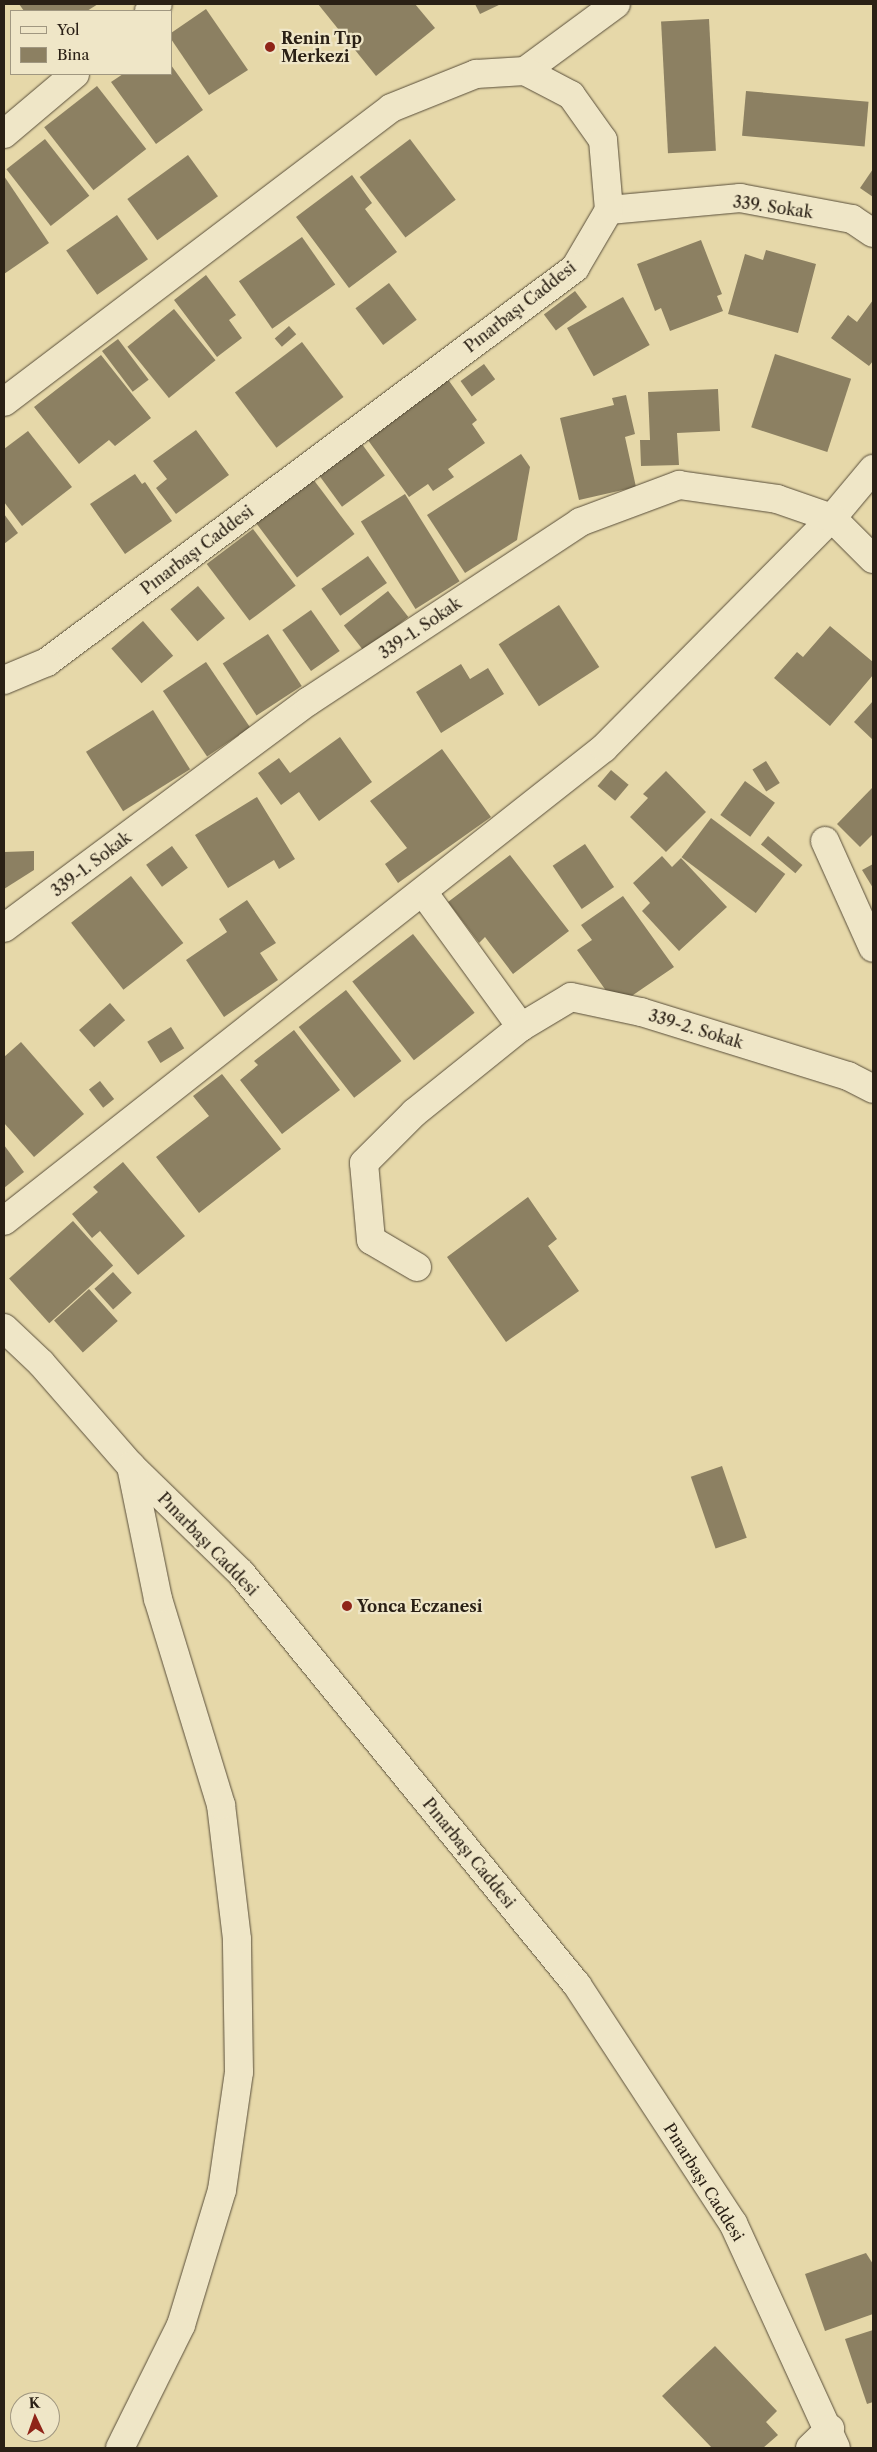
<!DOCTYPE html>
<html>
<head>
<meta charset="utf-8">
<style>
  body { margin:0 }
  #map { position:relative; width:877px; height:2452px; overflow:hidden; background:#e6d8a9; font-family:"Libre Caslon Text",serif }
  div>[style] { position:absolute }
  [style*='--x'] { left:calc(var(--x)*1px); top:calc(var(--y)*1px); width:calc(var(--w)*1px); rotate:calc(var(--a)*1deg) }
  .building>* { inset:0; background:#8c8062; transform-origin:0 0 }
  .roads { filter:drop-shadow(0 0 1px #594e3a) drop-shadow(0 0 1px #594e3a) }
  .street>* { height:28px; margin:-14px; padding:0 14px; transform-origin:14px; border-radius:14px; background:#efe6c7 }
  .secondary>* { height:28px; margin:-14px; padding:0 14px; transform-origin:14px; border-radius:14px; background:#efe6c7 }
  .dots>* { width:14px; height:14px; translate:-50% -50%; box-sizing:border-box; border:2px solid #efe6c7; border-radius:50% }
  span { translate:-50% -50%; white-space:nowrap; text-align:center; line-height:1.15; -webkit-text-stroke:4.5px #efe6c7; paint-order:stroke }
  .poi-label { font-size:16px; color:#2a2015; font-weight:700 }
  .left { translate:0 -50%; text-align:left }
  .street-label { font-size:16px; color:#2a2015 }
  .frame { position:absolute; inset:0; border:5px solid #2a2015; pointer-events:none }
  .legend { position:absolute; left:10px; top:10px; width:162px; height:65px; box-sizing:border-box; background:#efe6c7; border:1px solid #a09780; margin:0; padding:6px 9px; list-style:none; font-size:15px; color:#2a2015 }
  .legend li { display:flex; align-items:center; gap:10px; height:25px }
  .legend b { width:25px; border:1px solid #a09780 }
  .north { position:absolute; left:10px; top:2392px; width:50px; height:50px; box-sizing:border-box; background:#efe6c7; border:1px solid #a09780; border-radius:50%; rotate:357deg; font-size:14px; font-weight:700; line-height:20px; text-align:center; color:#2a2015 }
  .north::after { content:''; display:block; margin:auto; width:18px; height:22px; background:#8f2418; clip-path:polygon(50% 0,100% 100%,50% 72%,0 100%) }
</style>
</head>
<body>
<div id="map">
  <div class="building">
    <div style="clip-path:polygon(19px 4px,98px 4px,87px 11px,24px 11px)"></div>
    <div style="clip-path:polygon(318px 4px,415px 4px,435px 28px,376px 76px)"></div>
    <div style="clip-path:polygon(475px 4px,501px 4px,480px 14px)"></div>
    <div style="clip-path:polygon(206px 9px,248px 70px,209px 95px,171px 39px,171px 33px)"></div>
    <div style="left:709px;top:19px;width:132px;height:48px;rotate:87deg"></div>
    <div style="clip-path:polygon(171px 65px,203px 110px,156px 144px,111px 82px,123px 74px,171px 74px)"></div>
    <div style="left:97px;top:86px;width:80px;height:67px;rotate:52deg"></div>
    <div style="left:746px;top:91px;width:123px;height:45px;rotate:5deg"></div>
    <div style="left:45px;top:139px;width:72px;height:49px;rotate:52deg"></div>
    <div style="left:410px;top:139px;width:76px;height:63px;rotate:53deg"></div>
    <div style="left:188px;top:155px;width:51px;height:75px;rotate:54deg"></div>
    <div style="clip-path:polygon(873px 169px,873px 197px,860px 188px)"></div>
    <div style="clip-path:polygon(352px 175px,372px 203px,365px 209px,397px 252px,349px 288px,296px 217px)"></div>
    <div style="clip-path:polygon(4px 176px,49px 243px,4px 274px)"></div>
    <div style="left:117px;top:215px;width:54px;height:62px;rotate:55deg"></div>
    <div style="left:302px;top:237px;width:58px;height:77px;rotate:55deg"></div>
    <div style="clip-path:polygon(701px 240px,722px 294px,717px 296px,723px 311px,670px 331px,661px 308px,655px 311px,637px 264px)"></div>
    <div style="clip-path:polygon(766px 250px,816px 264px,798px 333px,728px 314px,745px 254px,763px 260px)"></div>
    <div style="clip-path:polygon(206px 275px,236px 315px,229px 320px,242px 338px,217px 357px,174px 300px)"></div>
    <div style="left:389px;top:283px;width:46px;height:42px;rotate:53deg"></div>
    <div style="left:575px;top:291px;width:20px;height:39px;rotate:53deg"></div>
    <div style="left:623px;top:297px;width:55px;height:64px;rotate:61deg"></div>
    <div style="clip-path:polygon(873px 300px,873px 361px,869px 366px,831px 338px,848px 315px,857px 322px)"></div>
    <div style="left:174px;top:309px;width:66px;height:60px;rotate:51deg"></div>
    <div style="left:289px;top:326px;width:11px;height:19px;rotate:49deg"></div>
    <div style="left:118px;top:339px;width:51px;height:20px;rotate:53deg"></div>
    <div style="left:302px;top:342px;width:69px;height:84px;rotate:53deg"></div>
    <div style="left:775px;top:354px;width:80px;height:77px;rotate:18deg"></div>
    <div style="clip-path:polygon(101px 355px,151px 418px,115px 446px,109px 440px,79px 464px,34px 407px)"></div>
    <div style="left:484px;top:364px;width:19px;height:29px;rotate:54deg"></div>
    <div style="clip-path:polygon(447px 378px,477px 420px,472px 424px,485px 443px,448px 469px,454px 477px,433px 491px,428px 484px,409px 497px,365px 436px)"></div>
    <div style="clip-path:polygon(718px 389px,720px 431px,677px 433px,679px 465px,641px 466px,640px 440px,650px 440px,648px 392px)"></div>
    <div style="clip-path:polygon(626px 395px,635px 434px,625px 437px,636px 487px,579px 500px,560px 418px,614px 405px,612px 398px)"></div>
    <div style="clip-path:polygon(196px 430px,229px 475px,176px 514px,156px 488px,167px 479px,153px 461px)"></div>
    <div style="clip-path:polygon(28px 431px,72px 487px,22px 526px,4px 502px,4px 449px)"></div>
    <div style="left:359px;top:440px;width:44px;height:53px;rotate:54deg"></div>
    <div style="clip-path:polygon(521px 454px,530px 467px,517px 540px,465px 573px,427px 515px)"></div>
    <div style="clip-path:polygon(135px 474px,142px 484px,145px 482px,172px 521px,125px 554px,90px 504px)"></div>
    <div style="left:313px;top:479px;width:69px;height:72px;rotate:53deg"></div>
    <div style="left:405px;top:494px;width:103px;height:52px;rotate:58deg"></div>
    <div style="clip-path:polygon(4px 514px,18px 533px,4px 544px)"></div>
    <div style="left:253px;top:529px;width:71px;height:58px;rotate:53deg"></div>
    <div style="left:368px;top:556px;width:33px;height:57px;rotate:55deg"></div>
    <div style="left:198px;top:586px;width:42px;height:36px;rotate:50deg"></div>
    <div style="left:388px;top:591px;width:33px;height:56px;rotate:52deg"></div>
    <div style="left:559px;top:605px;width:74px;height:72px;rotate:57deg"></div>
    <div style="left:311px;top:610px;width:50px;height:35px;rotate:55deg"></div>
    <div style="left:143px;top:621px;width:46px;height:42px;rotate:49deg"></div>
    <div style="clip-path:polygon(830px 626px,873px 662px,873px 675px,830px 726px,774px 678px,797px 652px,803px 657px)"></div>
    <div style="left:268px;top:634px;width:62px;height:54px;rotate:57deg"></div>
    <div style="left:206px;top:662px;width:79px;height:52px;rotate:56deg"></div>
    <div style="clip-path:polygon(461px 664px,470px 679px,488px 668px,504px 694px,441px 733px,416px 692px)"></div>
    <div style="clip-path:polygon(873px 701px,873px 740px,854px 722px)"></div>
    <div style="left:153px;top:710px;width:70px;height:79px;rotate:58deg"></div>
    <div style="clip-path:polygon(340px 737px,372px 782px,319px 821px,299px 792px,281px 805px,258px 773px,279px 758px,290px 773px)"></div>
    <div style="clip-path:polygon(442px 749px,491px 817px,398px 883px,385px 864px,407px 848px,370px 801px)"></div>
    <div style="left:766px;top:761px;width:26px;height:16px;rotate:58deg"></div>
    <div style="left:611px;top:770px;width:23px;height:21px;rotate:40deg"></div>
    <div style="clip-path:polygon(666px 771px,706px 812px,666px 852px,630px 817px,648px 798px,643px 794px)"></div>
    <div style="left:745px;top:781px;width:37px;height:42px;rotate:36deg"></div>
    <div style="clip-path:polygon(873px 787px,873px 834px,860px 847px,837px 824px)"></div>
    <div style="clip-path:polygon(257px 797px,295px 859px,279px 869px,274px 860px,228px 888px,195px 835px)"></div>
    <div style="left:711px;top:818px;width:93px;height:49px;rotate:37deg"></div>
    <div style="left:768px;top:836px;width:45px;height:11px;rotate:40deg"></div>
    <div style="left:585px;top:844px;width:52px;height:39px;rotate:56deg"></div>
    <div style="left:172px;top:846px;width:27px;height:32px;rotate:54deg"></div>
    <div style="clip-path:polygon(34px 851px,34px 870px,4px 889px,4px 852px)"></div>
    <div style="clip-path:polygon(510px 855px,569px 931px,513px 974px,485px 937px,479px 943px,448px 902px)"></div>
    <div style="clip-path:polygon(662px 856px,672px 867px,681px 858px,727px 907px,679px 951px,642px 911px,650px 903px,633px 883px)"></div>
    <div style="clip-path:polygon(873px 864px,873px 888px,862px 870px)"></div>
    <div style="left:131px;top:876px;width:85px;height:76px;rotate:52deg"></div>
    <div style="clip-path:polygon(623px 896px,674px 967px,617px 1006px,577px 950px,592px 940px,581px 925px)"></div>
    <div style="clip-path:polygon(247px 900px,276px 943px,260px 953px,278px 980px,224px 1017px,186px 960px,227px 932px,219px 919px)"></div>
    <div style="left:413px;top:934px;width:100px;height:77px;rotate:52deg"></div>
    <div style="left:346px;top:990px;width:90px;height:60px;rotate:52deg"></div>
    <div style="left:110px;top:1003px;width:23px;height:41px;rotate:49deg"></div>
    <div style="left:171px;top:1027px;width:25px;height:28px;rotate:58deg"></div>
    <div style="clip-path:polygon(294px 1030px,340px 1090px,282px 1134px,240px 1080px,258px 1065px,254px 1061px)"></div>
    <div style="clip-path:polygon(21px 1042px,84px 1114px,34px 1157px,4px 1123px,4px 1057px)"></div>
    <div style="clip-path:polygon(222px 1074px,281px 1149px,199px 1213px,156px 1157px,209px 1116px,193px 1096px)"></div>
    <div style="left:100px;top:1081px;width:23px;height:14px;rotate:52deg"></div>
    <div style="clip-path:polygon(4px 1145px,24px 1172px,4px 1188px)"></div>
    <div style="clip-path:polygon(123px 1162px,185px 1236px,138px 1275px,100px 1231px,92px 1238px,72px 1214px,98px 1192px,93px 1187px)"></div>
    <div style="clip-path:polygon(528px 1197px,557px 1239px,548px 1246px,579px 1291px,506px 1342px,447px 1257px)"></div>
    <div style="left:73px;top:1221px;width:60px;height:86px;rotate:48deg"></div>
    <div style="left:113px;top:1272px;width:28px;height:25px;rotate:48deg"></div>
    <div style="left:89px;top:1289px;width:43px;height:47px;rotate:48deg"></div>
    <div style="left:722px;top:1466px;width:76px;height:33px;rotate:71deg"></div>
    <div style="clip-path:polygon(866px 2253px,873px 2264px,873px 2314px,825px 2331px,805px 2274px)"></div>
    <div style="clip-path:polygon(873px 2330px,873px 2402px,867px 2404px,845px 2339px)"></div>
    <div style="clip-path:polygon(715px 2346px,777px 2411px,766px 2422px,778px 2435px,763px 2448px,712px 2448px,662px 2396px)"></div>
  </div>
  <div class="roads">
    <div class="street">
      <div style="--x:149;--y:11;--w:11;--a:-38"></div>
      <div style="--x:525;--y:71;--w:113;--a:-36.4"></div>
      <div style="--x:4;--y:134;--w:93;--a:-40.2"></div>
      <div style="--x:609;--y:210;--w:132;--a:-5.2"></div>
      <div style="--x:740;--y:198;--w:114;--a:10.6"></div>
      <div style="--x:852;--y:219;--w:25;--a:34"></div>
      <div style="--x:4;--y:402;--w:486;--a:-37.2"></div>
      <div style="--x:391;--y:108;--w:92;--a:-21.8"></div>
      <div style="--x:476;--y:74;--w:49;--a:-3.5"></div>
      <div style="--x:525;--y:71;--w:52;--a:27.6"></div>
      <div style="--x:571;--y:95;--w:55;--a:54.6"></div>
      <div style="--x:603;--y:140;--w:70;--a:85.1"></div>
      <div style="--x:609;--y:210;--w:67;--a:120.4"></div>
      <div style="--x:575;--y:268;--w:659;--a:143.27"></div>
      <div style="--x:47;--y:662;--w:47;--a:157.3"></div>
      <div style="--x:825;--y:841;--w:117;--a:65.8"></div>
      <div style="--x:423;--y:892;--w:167;--a:54"></div>
      <div style="--x:4;--y:1221;--w:764;--a:-38.25"></div>
      <div style="--x:604;--y:748;--w:324;--a:-45.3"></div>
      <div style="--x:832;--y:518;--w:64;--a:-50.1"></div>
      <div style="--x:417;--y:1267;--w:53;--a:-149.6"></div>
      <div style="--x:371;--y:1240;--w:77;--a:-95.2"></div>
      <div style="--x:364;--y:1163;--w:71;--a:-45"></div>
      <div style="--x:414;--y:1113;--w:137;--a:-38.8"></div>
      <div style="--x:521;--y:1027;--w:58;--a:-31"></div>
      <div style="--x:571;--y:997;--w:72;--a:12.1"></div>
      <div style="--x:641;--y:1012;--w:217;--a:17.2"></div>
      <div style="--x:848;--y:1076;--w:28;--a:27"></div>
      <div style="--x:4;--y:1328;--w:51;--a:43.4"></div>
      <div style="--x:41;--y:1363;--w:137;--a:48.9"></div>
      <div style="--x:131;--y:1466;--w:153;--a:44.2"></div>
      <div style="--x:241;--y:1573;--w:532;--a:50.8"></div>
      <div style="--x:577;--y:1985;--w:285;--a:56.8"></div>
      <div style="--x:733;--y:2223;--w:247;--a:65.4"></div>
      <div style="--x:120;--y:2448;--w:137;--a:-63.6"></div>
      <div style="--x:181;--y:2325;--w:141;--a:-73.1"></div>
      <div style="--x:222;--y:2190;--w:119;--a:-81.8"></div>
      <div style="--x:239;--y:2072;--w:133;--a:-90.9"></div>
      <div style="--x:237;--y:1939;--w:135;--a:-96.8"></div>
      <div style="--x:221;--y:1805;--w:215;--a:-107"></div>
      <div style="--x:158;--y:1599;--w:136;--a:-101.5"></div>
      <div style="--x:810;--y:2448;--w:28;--a:-44"></div>
    </div>
    <div class="secondary">
      <div style="--x:4;--y:928;--w:380;--a:-36.7"></div>
      <div style="--x:309;--y:701;--w:325;--a:-33.4"></div>
      <div style="--x:580;--y:522;--w:106;--a:-20.5"></div>
      <div style="--x:679;--y:485;--w:99;--a:8.1"></div>
      <div style="--x:777;--y:499;--w:58;--a:19.1"></div>
      <div style="--x:832;--y:518;--w:58;--a:45"></div>
    </div>
  </div>
  <div class="dots">
    <div style="left:270px;top:47px;background:#8f2418"></div>
    <div style="left:347px;top:1606px;background:#8f2418"></div>
  </div>
  <div class="poi-label">
    <span class="left" style="left:281px;top:47px">Renin Tıp<br>Merkezi</span>
    <span class="left" style="left:357px;top:1606px">Yonca Eczanesi</span>
  </div>
  <div class="street-label">
    <span style="left:773px;top:207px;rotate:8deg">339. Sokak</span>
    <span style="left:520px;top:307px;rotate:-38deg">Pınarbaşı Caddesi</span>
    <span style="left:197px;top:550px;rotate:-37deg">Pınarbaşı Caddesi</span>
    <span style="left:420px;top:628px;rotate:-34deg">339-1. Sokak</span>
    <span style="left:91px;top:864px;rotate:-37deg">339-1. Sokak</span>
    <span style="left:696px;top:1029px;rotate:17deg">339-2. Sokak</span>
    <span style="left:208px;top:1544px;rotate:46deg">Pınarbaşı Caddesi</span>
    <span style="left:469px;top:1853px;rotate:51deg">Pınarbaşı Caddesi</span>
    <span style="left:704px;top:2182px;rotate:58deg">Pınarbaşı Caddesi</span>
  </div>
  <div class="frame"></div>
  <ul class="legend">
  <li><b style="height:6px;background:#efe6c7"></b>Yol</li>
  <li><b style="height:14px;background:#8c8062"></b>Bina</li>
  </ul>
  <div class="north">K</div>
</div>
</body>
</html>
